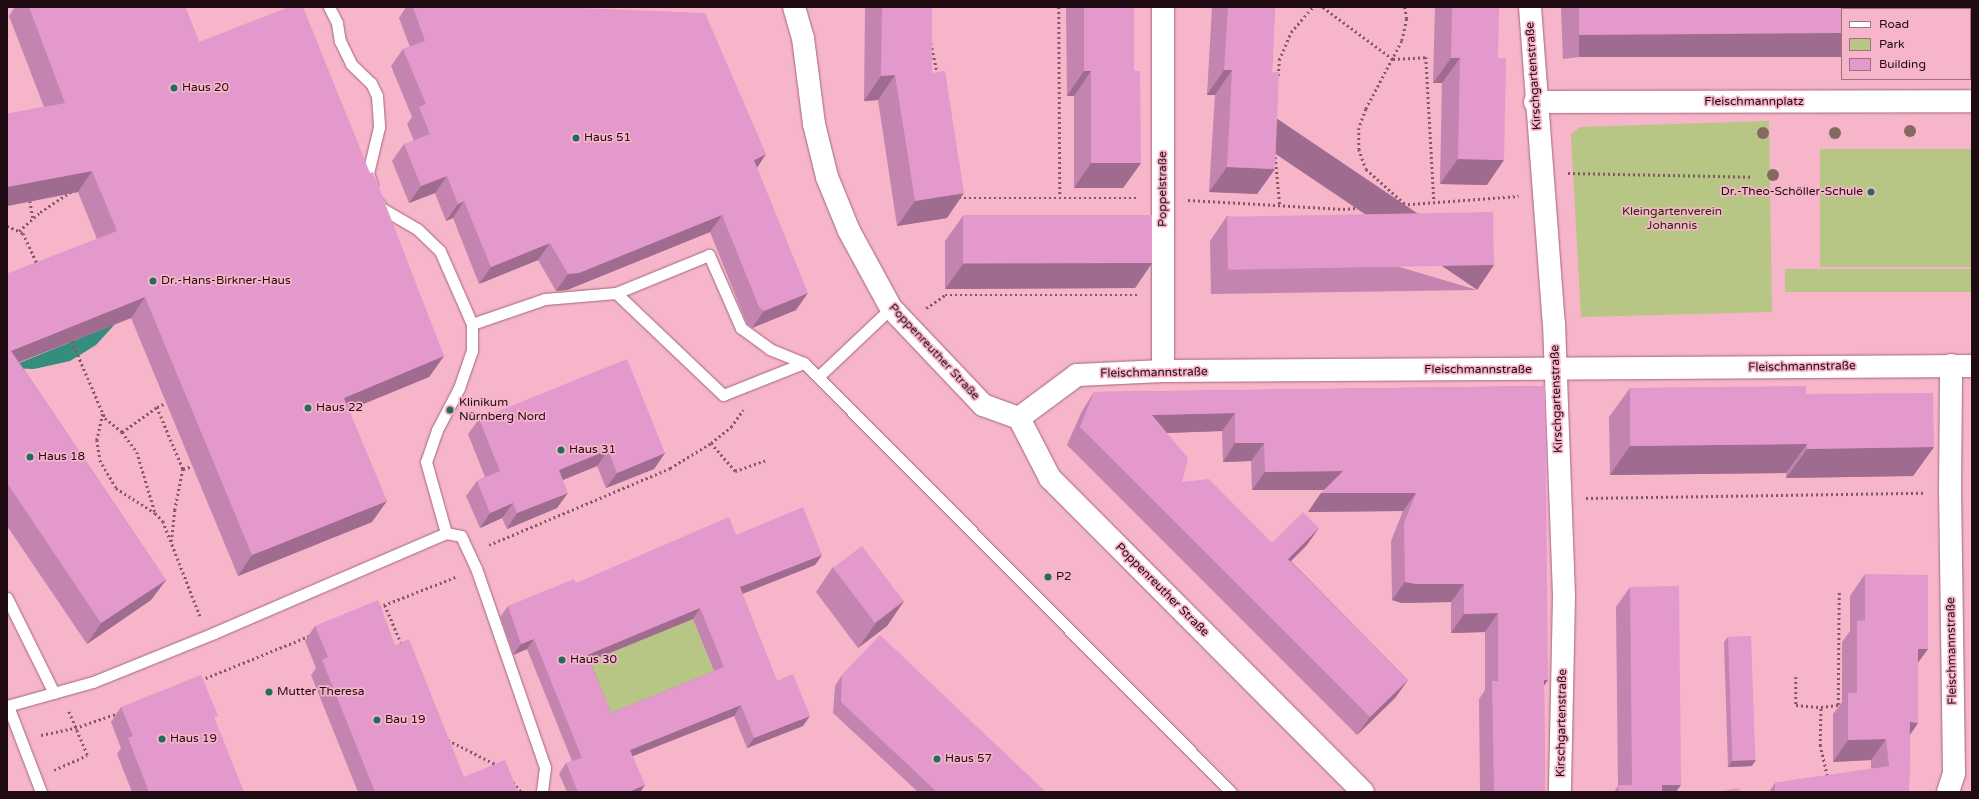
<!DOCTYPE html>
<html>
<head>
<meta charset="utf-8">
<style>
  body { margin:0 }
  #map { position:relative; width:1979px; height:799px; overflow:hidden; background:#f6b5c9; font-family:"Varela Round",sans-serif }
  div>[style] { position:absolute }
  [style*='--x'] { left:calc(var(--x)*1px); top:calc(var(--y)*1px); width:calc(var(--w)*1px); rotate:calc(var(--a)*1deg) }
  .green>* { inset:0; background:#b7c684; transform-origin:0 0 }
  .water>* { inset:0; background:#358d7d }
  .path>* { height:2.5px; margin-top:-1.25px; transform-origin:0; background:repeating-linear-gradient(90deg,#825866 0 2px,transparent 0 5px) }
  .roads { filter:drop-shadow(0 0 1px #a2677a) drop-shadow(0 0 1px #a2677a) }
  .lane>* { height:11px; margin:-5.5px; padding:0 5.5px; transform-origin:5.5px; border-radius:5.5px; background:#fff }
  .street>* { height:22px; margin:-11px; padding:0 11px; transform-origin:11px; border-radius:11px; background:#fff }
  .trees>* { width:12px; height:12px; margin:-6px; border-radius:50%; background:#846a5f }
  .wall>* { inset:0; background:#c384af }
  .shaded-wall>* { inset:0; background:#9f6b8f; transform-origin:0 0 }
  .building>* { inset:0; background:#e399cc; transform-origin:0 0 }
  .dots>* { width:11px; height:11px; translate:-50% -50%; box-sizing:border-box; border:2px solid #f6b5c9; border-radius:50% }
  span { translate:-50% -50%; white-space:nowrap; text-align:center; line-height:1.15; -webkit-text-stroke:3.5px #f6b5c9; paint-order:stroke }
  .street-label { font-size:12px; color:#210b13 }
  .poi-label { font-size:12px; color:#210b13 }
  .left { translate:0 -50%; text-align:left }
  .right { translate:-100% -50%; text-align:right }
  .park-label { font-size:12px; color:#262d09 }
  .frame { position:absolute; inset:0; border:8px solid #210b13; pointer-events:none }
  .legend { position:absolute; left:1841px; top:8px; width:130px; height:72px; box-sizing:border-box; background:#f6b5c9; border:1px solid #a17180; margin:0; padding:5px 7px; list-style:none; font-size:12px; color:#210b13 }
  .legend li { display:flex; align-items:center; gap:8px; height:20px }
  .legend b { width:20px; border:1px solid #a17180 }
</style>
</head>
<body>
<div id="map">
  <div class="green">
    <div style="clip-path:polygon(1769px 121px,1772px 312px,1581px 317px,1571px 134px,1580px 127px)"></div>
    <div style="left:1972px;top:149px;width:118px;height:152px;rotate:90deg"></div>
    <div style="left:1972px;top:269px;width:23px;height:187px;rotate:90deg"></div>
    <div style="left:693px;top:619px;width:63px;height:122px;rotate:68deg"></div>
  </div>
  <div class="water">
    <div style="clip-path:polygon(115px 324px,96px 345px,70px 361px,34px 369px,7px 368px)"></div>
  </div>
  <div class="path">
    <div style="--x:1059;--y:7;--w:189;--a:89.7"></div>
    <div style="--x:1323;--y:7;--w:87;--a:36.6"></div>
    <div style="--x:1393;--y:59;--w:33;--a:-3"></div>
    <div style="--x:1426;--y:57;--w:145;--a:86.8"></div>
    <div style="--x:1405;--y:7;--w:12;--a:81"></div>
    <div style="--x:1407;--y:19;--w:23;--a:103"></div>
    <div style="--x:1402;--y:41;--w:77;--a:117.9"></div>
    <div style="--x:1366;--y:109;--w:20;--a:110"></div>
    <div style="--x:1359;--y:128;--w:21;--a:90"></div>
    <div style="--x:1359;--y:149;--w:21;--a:71"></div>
    <div style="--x:1366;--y:169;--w:52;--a:41.9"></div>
    <div style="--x:931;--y:43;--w:33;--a:78"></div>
    <div style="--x:1278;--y:76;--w:16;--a:-86"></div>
    <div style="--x:1279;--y:60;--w:30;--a:-67"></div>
    <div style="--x:1291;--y:32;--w:33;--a:-49"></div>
    <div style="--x:1275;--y:152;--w:54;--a:84.7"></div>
    <div style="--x:1568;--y:173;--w:185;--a:1.2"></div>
    <div style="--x:959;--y:198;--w:178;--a:0"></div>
    <div style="--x:1188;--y:200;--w:155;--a:3.3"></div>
    <div style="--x:1343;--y:209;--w:176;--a:-4.2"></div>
    <div style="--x:30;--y:201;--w:17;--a:80"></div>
    <div style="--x:7;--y:226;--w:17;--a:24"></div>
    <div style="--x:23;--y:233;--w:33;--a:65"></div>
    <div style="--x:19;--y:231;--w:28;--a:-42"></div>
    <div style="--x:40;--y:212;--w:37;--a:-33"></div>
    <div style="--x:926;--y:308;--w:23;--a:-34"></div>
    <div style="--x:945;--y:295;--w:192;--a:0"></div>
    <div style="--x:72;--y:341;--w:84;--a:66.8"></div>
    <div style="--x:105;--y:418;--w:22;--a:39"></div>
    <div style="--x:122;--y:432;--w:25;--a:53"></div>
    <div style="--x:137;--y:452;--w:63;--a:73.3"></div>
    <div style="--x:157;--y:407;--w:67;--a:67.2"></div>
    <div style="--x:183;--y:469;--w:42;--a:101"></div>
    <div style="--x:175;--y:510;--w:31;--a:96"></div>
    <div style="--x:103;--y:414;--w:27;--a:103"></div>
    <div style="--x:97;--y:440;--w:20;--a:81"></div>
    <div style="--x:100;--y:460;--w:32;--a:60"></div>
    <div style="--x:116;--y:488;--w:46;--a:32.7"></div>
    <div style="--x:155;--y:513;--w:11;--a:45"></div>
    <div style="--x:163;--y:521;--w:102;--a:68.7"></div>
    <div style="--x:122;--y:432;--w:43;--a:-35.5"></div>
    <div style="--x:157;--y:407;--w:10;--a:-24"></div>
    <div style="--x:711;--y:443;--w:26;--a:-39"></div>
    <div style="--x:731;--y:427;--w:21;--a:-55"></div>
    <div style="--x:183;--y:469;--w:9;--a:-18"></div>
    <div style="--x:1586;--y:498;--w:337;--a:-0.9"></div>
    <div style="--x:489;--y:545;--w:197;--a:-23"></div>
    <div style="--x:670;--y:468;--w:48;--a:-31.4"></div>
    <div style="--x:711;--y:443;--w:37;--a:49"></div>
    <div style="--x:735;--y:471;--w:34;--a:-19"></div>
    <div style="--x:385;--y:605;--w:43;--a:67"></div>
    <div style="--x:379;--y:607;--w:85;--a:-21.4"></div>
    <div style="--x:1796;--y:677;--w:28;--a:90"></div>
    <div style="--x:1796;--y:705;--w:25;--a:5"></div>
    <div style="--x:201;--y:680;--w:119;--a:-22.2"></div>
    <div style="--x:41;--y:735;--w:35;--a:-12"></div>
    <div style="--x:75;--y:728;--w:46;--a:-19.2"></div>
    <div style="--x:448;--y:740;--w:55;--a:27"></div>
    <div style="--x:54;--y:770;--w:36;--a:-24"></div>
    <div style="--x:87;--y:755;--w:49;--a:-112.9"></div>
    <div style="--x:1827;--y:776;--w:31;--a:-103"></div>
    <div style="--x:1820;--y:746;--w:39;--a:-89"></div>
    <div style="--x:1821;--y:707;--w:17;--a:-7"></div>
    <div style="--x:1838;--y:705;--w:113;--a:-89.5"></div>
    <div style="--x:513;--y:782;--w:13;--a:51"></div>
  </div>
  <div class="roads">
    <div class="lane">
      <div style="--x:329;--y:7;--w:18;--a:63"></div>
      <div style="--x:337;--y:23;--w:18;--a:81"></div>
      <div style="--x:340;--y:41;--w:25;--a:64"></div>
      <div style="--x:351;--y:64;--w:28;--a:44"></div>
      <div style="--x:371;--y:83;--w:14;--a:65"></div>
      <div style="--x:377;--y:96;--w:31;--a:86"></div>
      <div style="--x:379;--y:127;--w:47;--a:103.4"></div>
      <div style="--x:368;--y:173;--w:13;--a:72"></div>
      <div style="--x:472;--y:324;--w:77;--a:-18.9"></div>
      <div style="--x:545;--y:299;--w:71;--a:-4.8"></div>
      <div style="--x:804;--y:363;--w:37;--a:-158"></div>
      <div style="--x:770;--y:349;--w:36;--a:-144"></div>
      <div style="--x:741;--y:328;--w:80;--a:-113.7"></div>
      <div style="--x:709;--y:255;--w:100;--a:157.8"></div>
      <div style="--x:616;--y:293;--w:148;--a:43.6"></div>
      <div style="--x:723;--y:395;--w:87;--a:-21.6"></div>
      <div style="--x:804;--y:363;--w:605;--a:45.13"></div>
      <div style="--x:819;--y:376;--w:99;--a:-43.4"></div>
      <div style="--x:446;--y:533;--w:15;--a:11"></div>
      <div style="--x:461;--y:536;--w:35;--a:65"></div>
      <div style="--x:476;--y:568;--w:211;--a:70.9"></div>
      <div style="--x:545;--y:767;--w:25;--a:97"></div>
      <div style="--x:7;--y:598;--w:106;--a:63.7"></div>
      <div style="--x:7;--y:706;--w:89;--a:-15.6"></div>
      <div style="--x:93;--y:682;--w:131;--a:-22"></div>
      <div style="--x:214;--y:633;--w:253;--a:-23.3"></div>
      <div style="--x:446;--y:533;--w:74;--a:-105.7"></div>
      <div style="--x:426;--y:462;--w:34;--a:-71"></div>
      <div style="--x:437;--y:430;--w:47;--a:-62.4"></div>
      <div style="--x:459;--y:388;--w:39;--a:-71"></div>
      <div style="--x:472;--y:351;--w:27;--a:-90"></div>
      <div style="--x:472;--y:324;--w:80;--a:-113.7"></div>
      <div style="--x:440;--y:251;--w:32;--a:-136"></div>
      <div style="--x:417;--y:229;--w:42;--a:-149.7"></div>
      <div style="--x:381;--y:208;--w:5;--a:-112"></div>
      <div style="--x:8;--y:706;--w:92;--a:69"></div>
    </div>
    <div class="street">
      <div style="--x:794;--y:7;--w:32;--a:74"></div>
      <div style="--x:803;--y:38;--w:87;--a:82.7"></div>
      <div style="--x:814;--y:124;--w:55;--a:76.2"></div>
      <div style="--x:827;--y:177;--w:58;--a:67.8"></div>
      <div style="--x:849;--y:231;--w:88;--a:61.4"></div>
      <div style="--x:891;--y:308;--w:134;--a:46.5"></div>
      <div style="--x:983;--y:405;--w:38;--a:20"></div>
      <div style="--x:1019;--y:418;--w:68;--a:62.7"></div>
      <div style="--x:1050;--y:478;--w:443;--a:45.1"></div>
      <div style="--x:1530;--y:7;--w:317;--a:85.7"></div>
      <div style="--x:1554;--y:323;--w:273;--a:87.9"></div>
      <div style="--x:1564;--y:596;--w:196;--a:91.2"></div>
      <div style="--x:1535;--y:102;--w:437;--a:-0.1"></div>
      <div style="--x:1163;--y:371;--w:364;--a:-90"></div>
      <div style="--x:1019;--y:418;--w:72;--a:-36.6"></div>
      <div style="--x:1077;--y:375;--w:86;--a:-2.7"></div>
      <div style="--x:1163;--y:371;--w:809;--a:-0.35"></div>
      <div style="--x:1948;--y:792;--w:20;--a:-72"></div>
      <div style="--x:1954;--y:773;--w:281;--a:-90.8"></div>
      <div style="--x:1950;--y:492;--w:127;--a:-89.5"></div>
    </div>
  </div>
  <div class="trees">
    <div style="left:1910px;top:131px"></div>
    <div style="left:1763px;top:133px"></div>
    <div style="left:1835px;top:133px"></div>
    <div style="left:1773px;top:175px"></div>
  </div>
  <div class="wall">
    <div style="clip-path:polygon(15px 7px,185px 7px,199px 42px,444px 356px,429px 377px,349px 410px,372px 522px,238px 576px,131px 318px,19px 362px,166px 580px,151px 600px,87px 644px,7px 526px,7px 274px,97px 239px,78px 192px,7px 206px,7px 114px,44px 107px,9px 16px)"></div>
    <div style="clip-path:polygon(406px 7px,555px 7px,757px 168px,796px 310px,752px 328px,747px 324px,710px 232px,567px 290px,556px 291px,538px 260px,479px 284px,453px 218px,446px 221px,435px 193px,409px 203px,392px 161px,404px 144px,414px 141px,407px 124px,412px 117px,391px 66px,403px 49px,410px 47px,399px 18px)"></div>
    <div style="clip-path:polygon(865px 7px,932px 7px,932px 73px,947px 218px,897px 226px,878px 100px,864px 101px)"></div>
    <div style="clip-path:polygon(1066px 7px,1134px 7px,1134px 71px,1141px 163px,1123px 188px,1074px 188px,1074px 96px,1067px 96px)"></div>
    <div style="clip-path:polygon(1212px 7px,1275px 7px,1272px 72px,1275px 169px,1257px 194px,1209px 192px,1215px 95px,1207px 95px)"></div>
    <div style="clip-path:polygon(1435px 7px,1499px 7px,1487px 185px,1440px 184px,1442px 83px,1433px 83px)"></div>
    <div style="clip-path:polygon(1561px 7px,1972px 7px,1972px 68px,1970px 68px,1970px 9px,1563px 59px)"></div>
    <div style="clip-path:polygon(963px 216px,1152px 263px,1135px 288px,945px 289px,945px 241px)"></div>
    <div style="clip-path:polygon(1227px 216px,1477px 290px,1211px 294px,1210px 241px)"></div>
    <div style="clip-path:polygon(1545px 386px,1544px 686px,1545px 792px,1480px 792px,1479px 699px,1485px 690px,1485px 632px,1451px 633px,1451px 602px,1402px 603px,1392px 600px,1391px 541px,1403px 511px,1308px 512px,1321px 493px,1325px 490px,1252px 490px,1251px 461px,1223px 462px,1222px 431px,1167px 433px,1182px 482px,1272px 543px,1319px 528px,1306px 546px,1291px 561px,1408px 680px,1395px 698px,1357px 735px,1067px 445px,1082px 411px,1094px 392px)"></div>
    <div style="clip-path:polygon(1630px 388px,1806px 394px,1934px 447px,1913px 476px,1786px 478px,1786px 473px,1610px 475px,1609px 417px)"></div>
    <div style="clip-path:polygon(479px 419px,665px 453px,654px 469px,606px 488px,597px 466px,563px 480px,557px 508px,507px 529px,502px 518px,480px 528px,466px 496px,477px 481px,485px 477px,468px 434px)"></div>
    <div style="clip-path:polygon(evenodd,736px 535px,822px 555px,815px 565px,742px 594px,777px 681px,803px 726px,747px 748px,734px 716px,632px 756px,645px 785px,640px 792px,567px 792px,559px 774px,566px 763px,572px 761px,527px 649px,513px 655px,500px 617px,508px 606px,576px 583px,736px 535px,693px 619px,714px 671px,611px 713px,590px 661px,693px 619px)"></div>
    <div style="clip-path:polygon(833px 567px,904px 601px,887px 626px,858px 648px,816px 592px)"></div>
    <div style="clip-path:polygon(1865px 574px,1918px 662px,1918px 723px,1910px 735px,1909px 792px,1769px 792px,1775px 783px,1871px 769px,1871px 760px,1833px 762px,1833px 714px,1842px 702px,1842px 642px,1850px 631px,1850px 596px)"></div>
    <div style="clip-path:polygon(1630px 587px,1676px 792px,1614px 792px,1618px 786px,1616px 607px)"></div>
    <div style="clip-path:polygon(315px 626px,395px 645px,464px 777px,518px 792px,358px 792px,311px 675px,316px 668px,305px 641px)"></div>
    <div style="clip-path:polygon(1728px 637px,1752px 766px,1728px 767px,1724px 642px)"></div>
    <div style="clip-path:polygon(842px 675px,1046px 792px,918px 792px,833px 713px,835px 686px)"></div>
    <div style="clip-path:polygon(121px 707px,244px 792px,132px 792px,117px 754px,121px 748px,111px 722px)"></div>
  </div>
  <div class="shaded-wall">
    <div style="left:1842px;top:33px;width:24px;height:263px;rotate:90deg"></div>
    <div style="left:1970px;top:45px;width:2px;height:23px"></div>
    <div style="clip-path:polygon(1451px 58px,1460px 58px,1442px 83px,1433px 83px)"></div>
    <div style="clip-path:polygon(1224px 70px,1232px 70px,1215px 95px,1207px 95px)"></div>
    <div style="clip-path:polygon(1084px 71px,1091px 71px,1074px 96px,1067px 96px)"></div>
    <div style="clip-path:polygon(895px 75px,878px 100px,864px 101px,881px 76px)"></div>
    <div style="clip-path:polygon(766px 154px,755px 171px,754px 160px)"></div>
    <div style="clip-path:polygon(1458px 159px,1504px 160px,1487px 185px,1440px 184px)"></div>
    <div style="clip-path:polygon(1091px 163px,1141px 163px,1123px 188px,1074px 188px)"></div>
    <div style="clip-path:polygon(1227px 167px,1275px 169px,1257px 194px,1209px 192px)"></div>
    <div style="clip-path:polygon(92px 171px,78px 192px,7px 206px,7px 187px)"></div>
    <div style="clip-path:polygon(447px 176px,435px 193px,409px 203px,421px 186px)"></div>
    <div style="clip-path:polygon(964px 193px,947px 218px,897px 226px,915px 201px)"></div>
    <div style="clip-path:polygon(464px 201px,453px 218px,446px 221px,458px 204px)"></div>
    <div style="clip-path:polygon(722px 215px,710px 232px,567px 290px,556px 291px,568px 274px)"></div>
    <div style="clip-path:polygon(550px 243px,538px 260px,479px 284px,491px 267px)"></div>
    <div style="clip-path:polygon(1152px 263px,1135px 288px,945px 289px,963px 264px)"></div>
    <div style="left:1494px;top:265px;width:30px;height:266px;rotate:124deg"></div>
    <div style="clip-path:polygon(808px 293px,796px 310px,752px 328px,764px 311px)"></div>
    <div style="clip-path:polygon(145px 297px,131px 318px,7px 367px,11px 351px)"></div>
    <div style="clip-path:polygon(444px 356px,429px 377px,329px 418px,344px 398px)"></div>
    <div style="clip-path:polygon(1235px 413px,1222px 431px,1139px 434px,1152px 415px)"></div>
    <div style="clip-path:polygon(1235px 443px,1264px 443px,1251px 461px,1223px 462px)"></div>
    <div style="clip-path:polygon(1807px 444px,1786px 473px,1610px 475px,1630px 446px)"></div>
    <div style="clip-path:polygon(1934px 447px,1913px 476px,1786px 478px,1807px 449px)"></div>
    <div style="clip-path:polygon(608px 450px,597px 466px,548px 486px,559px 470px)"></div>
    <div style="clip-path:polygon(665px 453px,654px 469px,606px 488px,617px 473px)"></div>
    <div style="clip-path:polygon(1343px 471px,1330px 490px,1252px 490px,1265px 472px)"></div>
    <div style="clip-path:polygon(568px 493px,557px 508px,507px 529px,517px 513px)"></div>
    <div style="clip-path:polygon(1321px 493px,1416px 493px,1403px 511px,1308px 512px)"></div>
    <div style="clip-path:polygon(387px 501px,372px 522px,238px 576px,252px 555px)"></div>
    <div style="clip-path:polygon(513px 503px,502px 518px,480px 528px,490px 513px)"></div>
    <div style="clip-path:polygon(1319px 528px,1306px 546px,1275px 577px,1288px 559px)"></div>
    <div style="clip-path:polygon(822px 555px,815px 565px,732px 598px,740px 587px)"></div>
    <div style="clip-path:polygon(166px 580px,151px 600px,87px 644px,101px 623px)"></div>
    <div style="clip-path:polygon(1405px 582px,1464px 584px,1451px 602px,1402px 603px,1392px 600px)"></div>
    <div style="clip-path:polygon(904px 601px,887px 626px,858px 648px,876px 623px)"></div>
    <div style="clip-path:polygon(700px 608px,693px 619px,580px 665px,587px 655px)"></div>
    <div style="clip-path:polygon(1498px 613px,1485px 632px,1451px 633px,1464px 614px)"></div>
    <div style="clip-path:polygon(534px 639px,527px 649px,513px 655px,521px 644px)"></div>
    <div style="clip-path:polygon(1918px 649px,1928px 649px,1912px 671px)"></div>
    <div style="clip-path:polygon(1408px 680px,1395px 698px,1357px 735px,1370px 717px)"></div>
    <div style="clip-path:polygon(1544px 680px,1548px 680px,1535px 699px)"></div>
    <div style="clip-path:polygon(741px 705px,734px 716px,623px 760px,630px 750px)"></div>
    <div style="clip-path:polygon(810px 716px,803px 726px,747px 748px,754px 738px)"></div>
    <div style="clip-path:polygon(1910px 722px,1918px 723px,1903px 744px)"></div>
    <div style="clip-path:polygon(1886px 739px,1871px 760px,1833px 762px,1848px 740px)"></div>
    <div style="clip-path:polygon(1756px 760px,1752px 766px,1728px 767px,1732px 761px)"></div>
    <div style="clip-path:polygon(645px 785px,640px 792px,628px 792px)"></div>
    <div style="clip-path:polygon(1662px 785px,1681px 785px,1676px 792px,1658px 792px)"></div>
  </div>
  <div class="building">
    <div style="clip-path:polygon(29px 7px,185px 7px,199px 42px,289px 7px,303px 7px,370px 173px,373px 172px,444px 356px,344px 398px,387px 501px,252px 555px,145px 297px,11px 351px,166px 580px,101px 623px,7px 483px,7px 274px,117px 231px,92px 171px,7px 187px,7px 114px,65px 103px)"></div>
    <div style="clip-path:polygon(413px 7px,555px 7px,705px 13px,766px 154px,754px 160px,808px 293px,764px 311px,759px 307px,722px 215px,579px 273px,568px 274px,550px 243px,491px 267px,464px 201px,458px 204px,447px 176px,421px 186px,404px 144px,430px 134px,419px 107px,426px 104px,403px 49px,425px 41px)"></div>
    <div style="clip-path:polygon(882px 7px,932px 7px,932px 73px,945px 71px,964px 193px,915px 201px,895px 75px,881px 76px)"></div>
    <div style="clip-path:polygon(1084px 7px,1134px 7px,1134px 71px,1140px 71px,1141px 163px,1091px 163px,1091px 71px,1084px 71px)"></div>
    <div style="clip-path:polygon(1228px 7px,1275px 7px,1272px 72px,1279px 72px,1275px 169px,1227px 167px,1232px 70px,1224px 70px)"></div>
    <div style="clip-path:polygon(1452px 7px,1499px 7px,1498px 58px,1506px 58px,1504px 160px,1458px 159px,1460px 58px,1451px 58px)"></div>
    <div style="clip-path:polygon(1579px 7px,1972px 7px,1972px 45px,1970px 45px,1970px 9px,1842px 9px,1842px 33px,1579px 35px)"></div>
    <div style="left:1493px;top:212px;width:53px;height:266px;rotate:89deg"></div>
    <div style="left:1152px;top:215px;width:48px;height:189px;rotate:90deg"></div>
    <div style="clip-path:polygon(627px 359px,665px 453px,617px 473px,608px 450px,559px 470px,568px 493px,517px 513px,513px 503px,490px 513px,477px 481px,500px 471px,479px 419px)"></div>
    <div style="clip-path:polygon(1545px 386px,1548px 680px,1544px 680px,1545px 792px,1494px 792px,1492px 681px,1498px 681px,1498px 613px,1464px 614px,1464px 584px,1415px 584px,1405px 582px,1404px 523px,1416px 493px,1321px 493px,1343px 471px,1265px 472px,1264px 443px,1235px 443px,1235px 413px,1152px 415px,1188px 458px,1182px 482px,1209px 479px,1272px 543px,1303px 512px,1319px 528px,1288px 559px,1408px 680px,1370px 717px,1080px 427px,1094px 392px)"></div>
    <div style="clip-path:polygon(1806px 386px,1806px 394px,1933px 393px,1934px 447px,1807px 449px,1807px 444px,1630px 446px,1630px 388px)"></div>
    <div style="clip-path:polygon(evenodd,803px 507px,822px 555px,740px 587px,777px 681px,793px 674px,810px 716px,754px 738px,741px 705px,630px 750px,645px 785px,628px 792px,578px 792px,566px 763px,582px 758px,534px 639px,521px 644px,508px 606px,574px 579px,576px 583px,729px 517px,736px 535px,803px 507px,700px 608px,724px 667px,611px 713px,587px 655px,700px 608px)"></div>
    <div style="left:862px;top:546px;width:69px;height:36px;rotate:53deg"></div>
    <div style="clip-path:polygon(1865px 574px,1928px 575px,1928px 649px,1918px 649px,1918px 723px,1910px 722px,1909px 792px,1775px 792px,1775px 783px,1889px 766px,1886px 739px,1848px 740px,1848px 693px,1857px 693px,1857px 621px,1865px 620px)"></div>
    <div style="clip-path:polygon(1679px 586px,1681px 785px,1662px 785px,1662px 792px,1618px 792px,1619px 785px,1632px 785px,1630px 587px)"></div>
    <div style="clip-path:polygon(378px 600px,395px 645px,409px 639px,464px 777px,505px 760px,518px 792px,375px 792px,322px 660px,328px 657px,315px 626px)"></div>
    <div style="clip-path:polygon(880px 635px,1046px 792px,937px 792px,841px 702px,842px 675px)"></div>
    <div style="left:1751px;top:636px;width:124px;height:23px;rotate:88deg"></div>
    <div style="clip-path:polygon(201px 675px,218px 716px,214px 717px,244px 792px,149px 792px,128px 738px,133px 736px,121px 707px)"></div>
    <div style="clip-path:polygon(1739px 788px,1740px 792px,1716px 792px)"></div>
  </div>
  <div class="dots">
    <div style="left:174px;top:88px;background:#246a5d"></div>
    <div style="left:576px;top:138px;background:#246a5d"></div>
    <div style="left:1871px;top:192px;background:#246a5d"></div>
    <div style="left:153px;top:281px;background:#246a5d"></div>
    <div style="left:308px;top:408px;background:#246a5d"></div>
    <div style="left:450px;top:410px;background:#246a5d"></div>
    <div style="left:561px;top:450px;background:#246a5d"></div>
    <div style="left:30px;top:457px;background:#246a5d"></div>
    <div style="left:1048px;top:577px;background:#246a5d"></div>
    <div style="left:562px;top:660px;background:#246a5d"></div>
    <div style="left:269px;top:692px;background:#246a5d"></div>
    <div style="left:377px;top:720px;background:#246a5d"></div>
    <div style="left:162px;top:739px;background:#246a5d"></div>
    <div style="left:937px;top:759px;background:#246a5d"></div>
  </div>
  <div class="street-label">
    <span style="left:1534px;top:76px;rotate:-94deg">Kirschgartenstraße</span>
    <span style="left:1754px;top:102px">Fleischmannplatz</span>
    <span style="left:1163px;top:189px;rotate:-90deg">Poppelstraße</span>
    <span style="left:934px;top:352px;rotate:47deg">Poppenreuther Straße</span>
    <span style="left:1802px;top:367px;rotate:-1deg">Fleischmannstraße</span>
    <span style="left:1478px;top:370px">Fleischmannstraße</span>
    <span style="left:1154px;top:373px;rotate:-1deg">Fleischmannstraße</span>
    <span style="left:1557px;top:399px;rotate:-92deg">Kirschgartenstraße</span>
    <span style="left:1162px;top:590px;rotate:45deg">Poppenreuther Straße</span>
    <span style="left:1952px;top:651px;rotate:-91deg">Fleischmannstraße</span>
    <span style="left:1562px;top:723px;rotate:-89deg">Kirschgartenstraße</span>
  </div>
  <div class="poi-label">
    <span class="left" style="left:182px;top:88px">Haus 20</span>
    <span class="left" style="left:584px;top:138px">Haus 51</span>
    <span class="right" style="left:1863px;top:192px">Dr.-Theo-Schöller-Schule</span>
    <span class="left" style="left:161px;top:281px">Dr.-Hans-Birkner-Haus</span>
    <span class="left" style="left:459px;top:410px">Klinikum<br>Nürnberg Nord</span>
    <span class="left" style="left:316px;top:408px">Haus 22</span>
    <span class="left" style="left:569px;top:450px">Haus 31</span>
    <span class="left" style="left:38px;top:457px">Haus 18</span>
    <span class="left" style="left:1056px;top:577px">P2</span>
    <span class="left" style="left:570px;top:660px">Haus 30</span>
    <span class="left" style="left:277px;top:692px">Mutter Theresa</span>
    <span class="left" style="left:385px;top:720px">Bau 19</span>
    <span class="left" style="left:170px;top:739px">Haus 19</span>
    <span class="left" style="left:945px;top:759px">Haus 57</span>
  </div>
  <div class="park-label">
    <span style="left:1672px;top:219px">Kleingartenverein<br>Johannis</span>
  </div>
  <div class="frame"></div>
  <ul class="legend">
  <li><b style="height:5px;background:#fff"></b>Road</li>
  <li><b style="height:11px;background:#b7c684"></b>Park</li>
  <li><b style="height:11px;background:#e399cc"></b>Building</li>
  </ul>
</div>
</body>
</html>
